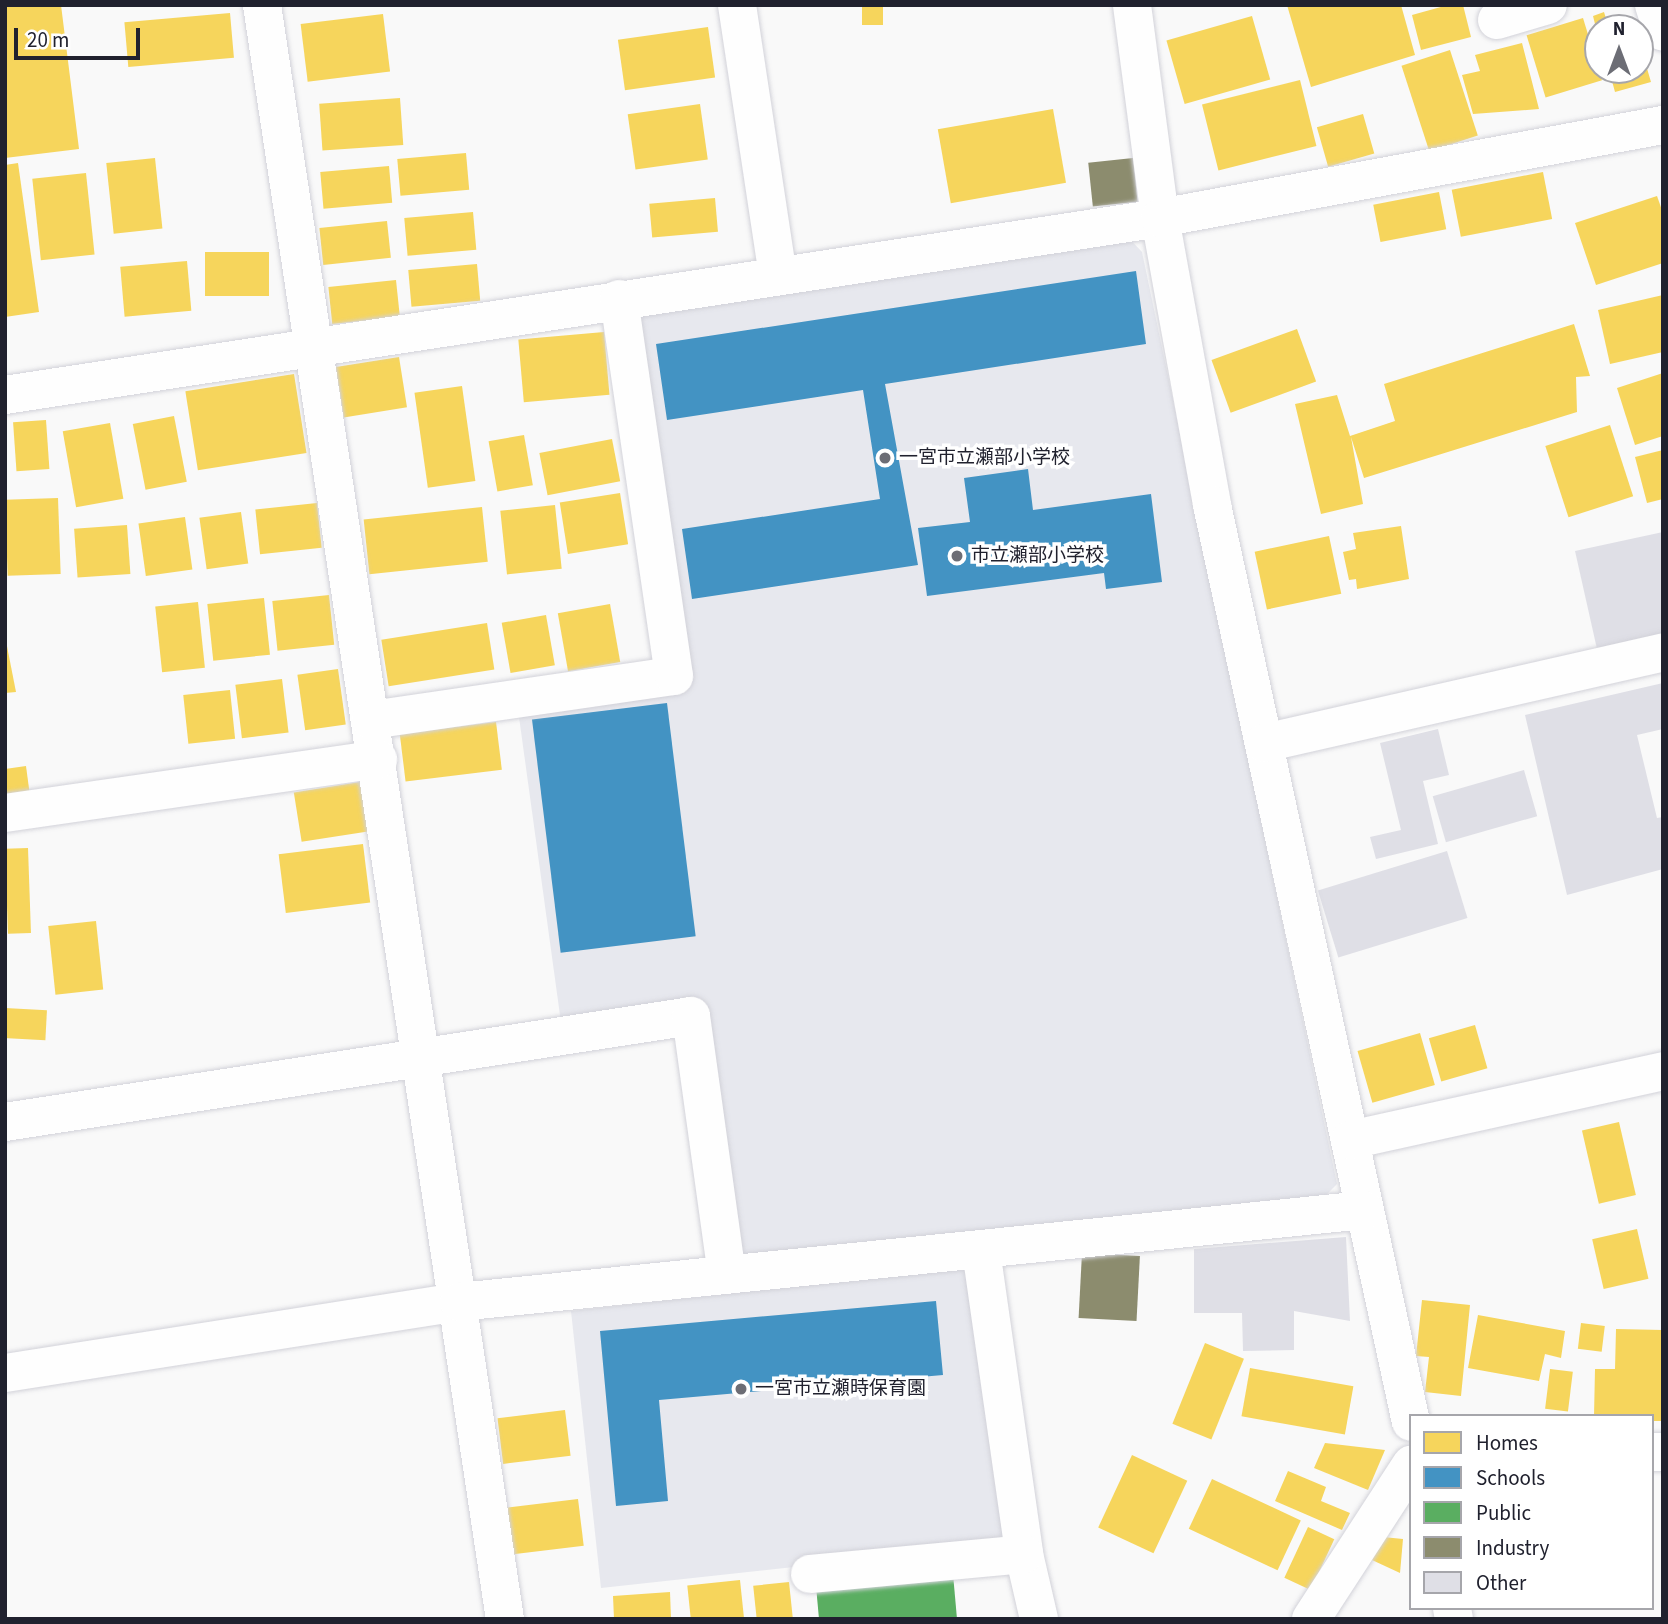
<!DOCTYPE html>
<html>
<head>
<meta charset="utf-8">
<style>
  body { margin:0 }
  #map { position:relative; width:1668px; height:1624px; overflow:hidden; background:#f9f9f9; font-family:"Source Sans 3","Noto Sans JP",sans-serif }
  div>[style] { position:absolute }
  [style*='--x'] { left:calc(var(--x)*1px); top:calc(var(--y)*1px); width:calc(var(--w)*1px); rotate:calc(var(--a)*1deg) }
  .built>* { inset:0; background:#e7e8ee }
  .homes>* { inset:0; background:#f6d55c; transform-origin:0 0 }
  .schools>* { inset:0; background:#4393c3; transform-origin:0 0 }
  .public>* { inset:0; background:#5aae61 }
  .industry>* { inset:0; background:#8c8c6e; transform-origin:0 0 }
  .building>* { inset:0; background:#dfdfe6; transform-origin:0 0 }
  .roads { filter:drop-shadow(0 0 2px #d2d2d9) drop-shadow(0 0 2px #d2d2d9) }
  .minor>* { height:38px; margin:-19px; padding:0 19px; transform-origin:19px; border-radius:19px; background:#fefefe }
  .dots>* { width:19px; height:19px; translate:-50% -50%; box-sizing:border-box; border:4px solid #fff; border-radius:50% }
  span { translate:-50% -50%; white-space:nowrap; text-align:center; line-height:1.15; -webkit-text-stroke:7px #fff; paint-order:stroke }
  .poi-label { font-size:19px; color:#20212e }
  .left { translate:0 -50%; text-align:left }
  .frame { position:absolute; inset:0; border:7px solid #20212e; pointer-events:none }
  .legend { position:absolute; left:1409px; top:1414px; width:245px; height:196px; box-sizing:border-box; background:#fff; border:2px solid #a6a6ab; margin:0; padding:9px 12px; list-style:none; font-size:21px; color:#20212e }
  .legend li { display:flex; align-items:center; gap:14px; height:35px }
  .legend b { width:35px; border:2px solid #a6a6ab }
  .north { position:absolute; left:1584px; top:14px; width:70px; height:70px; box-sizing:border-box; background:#fff; border:2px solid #a6a6ab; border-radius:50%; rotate:0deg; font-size:19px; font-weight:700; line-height:28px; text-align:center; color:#20212e }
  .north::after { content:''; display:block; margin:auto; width:24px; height:32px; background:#6c6d75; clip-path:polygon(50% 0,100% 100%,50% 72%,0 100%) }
  .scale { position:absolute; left:14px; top:28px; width:126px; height:32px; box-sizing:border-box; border:4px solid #20212e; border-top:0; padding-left:9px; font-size:21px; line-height:24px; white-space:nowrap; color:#20212e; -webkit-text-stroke:5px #fff; paint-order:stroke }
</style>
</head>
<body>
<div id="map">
  <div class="built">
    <div style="clip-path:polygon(1125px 234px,1142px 252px,1337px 1184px,1322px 1199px,727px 1275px,691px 1017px,563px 1037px,519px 717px,684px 682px,636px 322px,644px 308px)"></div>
    <div style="clip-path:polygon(961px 1268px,976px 1278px,1011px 1531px,994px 1545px,601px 1588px,571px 1311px)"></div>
  </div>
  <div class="homes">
    <div style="clip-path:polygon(5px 5px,61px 5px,79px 149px,5px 158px)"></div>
    <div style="left:862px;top:5px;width:21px;height:20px"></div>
    <div style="clip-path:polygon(1287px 5px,1401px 5px,1415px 55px,1311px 87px)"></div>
    <div style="clip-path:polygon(1448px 5px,1463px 5px,1471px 37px,1421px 50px,1412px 15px)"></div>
    <div style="clip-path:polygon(1604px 12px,1608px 25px,1632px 18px,1635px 28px,1596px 28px,1593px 16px)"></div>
    <div style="left:230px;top:13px;width:45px;height:106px;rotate:85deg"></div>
    <div style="left:383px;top:14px;width:58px;height:83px;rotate:83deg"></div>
    <div style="left:1252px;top:16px;width:66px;height:89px;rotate:74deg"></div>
    <div style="left:1583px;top:18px;width:65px;height:59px;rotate:73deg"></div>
    <div style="left:708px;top:27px;width:51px;height:91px;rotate:82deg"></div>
    <div style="clip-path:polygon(1522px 43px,1539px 109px,1473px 114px,1462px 75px,1480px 71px,1475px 55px)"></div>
    <div style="clip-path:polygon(1641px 48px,1651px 82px,1615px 92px,1609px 70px,1640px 70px)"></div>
    <div style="left:1450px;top:50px;width:90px;height:51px;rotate:72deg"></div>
    <div style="left:1300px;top:80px;width:68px;height:101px;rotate:76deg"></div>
    <div style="left:400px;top:98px;width:47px;height:81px;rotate:86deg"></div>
    <div style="left:700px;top:104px;width:56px;height:73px;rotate:82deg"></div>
    <div style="left:1053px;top:109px;width:75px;height:117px;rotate:80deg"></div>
    <div style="left:1363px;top:114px;width:41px;height:48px;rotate:74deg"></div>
    <div style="left:466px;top:153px;width:37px;height:69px;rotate:85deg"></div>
    <div style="left:155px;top:158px;width:71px;height:49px;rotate:84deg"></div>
    <div style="clip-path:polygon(18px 163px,39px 312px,5px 317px,5px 165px)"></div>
    <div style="left:389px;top:166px;width:37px;height:69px;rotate:85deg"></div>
    <div style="left:1543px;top:172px;width:48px;height:93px;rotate:79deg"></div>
    <div style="left:86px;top:173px;width:82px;height:54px;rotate:84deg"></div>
    <div style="left:1439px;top:192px;width:38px;height:67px;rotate:79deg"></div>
    <div style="clip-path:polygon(1657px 196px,1663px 213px,1663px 263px,1596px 285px,1575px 223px)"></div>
    <div style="left:715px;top:198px;width:34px;height:66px;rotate:85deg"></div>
    <div style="left:473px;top:212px;width:38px;height:69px;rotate:85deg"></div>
    <div style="left:387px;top:221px;width:37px;height:68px;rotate:84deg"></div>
    <div style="left:269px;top:252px;width:44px;height:64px;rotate:90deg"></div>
    <div style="left:187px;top:261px;width:50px;height:67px;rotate:85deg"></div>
    <div style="left:477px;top:264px;width:37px;height:69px;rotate:85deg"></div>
    <div style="left:396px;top:280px;width:37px;height:68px;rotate:84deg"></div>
    <div style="clip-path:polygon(1663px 295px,1663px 352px,1610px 364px,1598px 310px)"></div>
    <div style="clip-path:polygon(1574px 324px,1590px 376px,1576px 377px,1577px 412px,1364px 478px,1351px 437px,1363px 504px,1321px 514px,1295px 404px,1337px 395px,1350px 436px,1395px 421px,1384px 384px)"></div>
    <div style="left:1297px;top:329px;width:56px;height:91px;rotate:70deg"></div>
    <div style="left:604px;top:332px;width:63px;height:86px;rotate:85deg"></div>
    <div style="left:399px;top:357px;width:51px;height:64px;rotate:81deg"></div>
    <div style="clip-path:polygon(1663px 373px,1663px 436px,1635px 445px,1617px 388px)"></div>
    <div style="left:294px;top:374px;width:80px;height:110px;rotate:81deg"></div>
    <div style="left:462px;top:386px;width:96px;height:48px;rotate:82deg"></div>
    <div style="left:174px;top:416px;width:67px;height:42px;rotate:79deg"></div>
    <div style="left:46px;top:420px;width:49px;height:33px;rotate:86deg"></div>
    <div style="left:110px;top:423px;width:77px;height:48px;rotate:80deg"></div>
    <div style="left:1610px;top:425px;width:75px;height:68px;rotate:72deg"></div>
    <div style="left:524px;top:435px;width:51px;height:36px;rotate:80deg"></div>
    <div style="left:612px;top:439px;width:43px;height:74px;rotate:79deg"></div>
    <div style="clip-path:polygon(1663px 450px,1663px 499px,1647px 503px,1635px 457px)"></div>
    <div style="left:620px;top:493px;width:52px;height:61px;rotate:81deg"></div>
    <div style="left:58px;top:498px;width:76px;height:53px;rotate:88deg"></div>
    <div style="left:317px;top:503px;width:45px;height:62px;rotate:84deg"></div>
    <div style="left:555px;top:505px;width:64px;height:55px;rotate:84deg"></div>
    <div style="left:482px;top:507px;width:55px;height:119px;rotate:84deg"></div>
    <div style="left:241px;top:512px;width:52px;height:42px;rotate:82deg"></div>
    <div style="left:185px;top:517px;width:53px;height:47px;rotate:82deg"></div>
    <div style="left:127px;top:525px;width:49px;height:53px;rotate:86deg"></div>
    <div style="clip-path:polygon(1401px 526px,1409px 579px,1357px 589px,1356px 579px,1349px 580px,1343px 552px,1356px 549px,1353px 533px)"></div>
    <div style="left:1329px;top:536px;width:59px;height:76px;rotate:78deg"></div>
    <div style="left:329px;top:595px;width:50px;height:57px;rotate:84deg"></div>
    <div style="left:264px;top:598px;width:57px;height:57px;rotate:84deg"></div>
    <div style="left:198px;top:602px;width:66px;height:43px;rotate:84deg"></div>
    <div style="left:610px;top:604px;width:59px;height:53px;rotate:80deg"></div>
    <div style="left:546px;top:615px;width:51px;height:45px;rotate:80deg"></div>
    <div style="left:487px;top:623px;width:47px;height:107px;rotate:81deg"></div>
    <div style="clip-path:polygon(5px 636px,16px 692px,5px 693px)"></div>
    <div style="left:338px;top:669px;width:56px;height:41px;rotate:82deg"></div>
    <div style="left:282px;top:679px;width:54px;height:47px;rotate:83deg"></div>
    <div style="left:230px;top:690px;width:49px;height:47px;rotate:84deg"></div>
    <div style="left:496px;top:722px;width:48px;height:97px;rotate:83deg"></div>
    <div style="clip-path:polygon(26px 766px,30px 796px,5px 799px,5px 769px)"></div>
    <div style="left:360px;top:782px;width:50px;height:67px;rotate:81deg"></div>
    <div style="left:363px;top:844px;width:59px;height:85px;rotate:83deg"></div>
    <div style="left:28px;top:848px;width:85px;height:23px;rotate:88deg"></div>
    <div style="left:96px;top:921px;width:69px;height:48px;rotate:84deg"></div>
    <div style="left:5px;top:1008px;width:42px;height:30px;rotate:3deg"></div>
    <div style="left:1475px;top:1025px;width:45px;height:48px;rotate:74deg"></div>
    <div style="left:1420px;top:1033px;width:54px;height:65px;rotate:74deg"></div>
    <div style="left:1619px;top:1122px;width:75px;height:38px;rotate:77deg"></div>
    <div style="left:1637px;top:1229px;width:51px;height:46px;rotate:77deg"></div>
    <div style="clip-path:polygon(1422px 1300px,1470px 1305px,1461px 1396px,1425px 1392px,1429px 1357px,1416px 1356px)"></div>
    <div style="clip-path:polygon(1478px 1315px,1565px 1331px,1561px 1358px,1545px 1354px,1539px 1381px,1468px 1368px)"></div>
    <div style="left:1581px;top:1323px;width:24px;height:26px;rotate:7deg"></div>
    <div style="clip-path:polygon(1616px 1329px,1663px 1330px,1663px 1421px,1652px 1421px,1652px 1416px,1594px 1416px,1595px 1369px,1615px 1369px)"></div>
    <div style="left:1205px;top:1343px;width:42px;height:87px;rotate:22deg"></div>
    <div style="left:1250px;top:1368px;width:105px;height:49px;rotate:10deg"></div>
    <div style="left:1550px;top:1369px;width:23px;height:40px;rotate:7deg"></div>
    <div style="left:565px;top:1410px;width:46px;height:68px;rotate:83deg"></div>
    <div style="clip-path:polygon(1325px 1443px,1385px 1450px,1368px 1490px,1314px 1468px)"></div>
    <div style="left:1132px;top:1455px;width:61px;height:80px;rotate:25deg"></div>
    <div style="clip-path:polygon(1288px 1471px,1326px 1487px,1321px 1501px,1350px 1513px,1342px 1530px,1275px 1501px)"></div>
    <div style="left:1212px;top:1479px;width:98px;height:55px;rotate:25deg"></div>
    <div style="left:578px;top:1499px;width:47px;height:71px;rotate:83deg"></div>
    <div style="left:1308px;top:1527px;width:29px;height:56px;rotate:25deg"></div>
    <div style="clip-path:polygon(1383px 1537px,1403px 1539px,1400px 1573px,1372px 1560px)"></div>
    <div style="left:740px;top:1580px;width:39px;height:53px;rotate:84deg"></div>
    <div style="left:789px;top:1582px;width:37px;height:36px;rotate:84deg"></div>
    <div style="clip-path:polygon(670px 1592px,671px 1619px,614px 1619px,613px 1596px)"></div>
  </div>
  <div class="schools">
    <div style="clip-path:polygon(1136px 271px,1146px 344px,885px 384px,918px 565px,692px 599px,682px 529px,880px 499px,863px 390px,667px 420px,656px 344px)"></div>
    <div style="clip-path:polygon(1028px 469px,1033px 510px,1151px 494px,1162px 582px,1106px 589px,1104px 573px,927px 596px,918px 528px,970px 522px,964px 478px)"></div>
    <div style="left:667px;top:703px;width:235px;height:136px;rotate:83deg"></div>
    <div style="clip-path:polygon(936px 1301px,943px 1375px,659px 1400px,668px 1501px,616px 1506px,600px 1331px)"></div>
  </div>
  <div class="public">
    <div style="clip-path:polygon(953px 1574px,957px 1619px,819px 1619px,816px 1586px)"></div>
  </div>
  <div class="industry">
    <div style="left:1133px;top:158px;width:44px;height:45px;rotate:84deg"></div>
    <div style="left:1082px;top:1253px;width:58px;height:65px;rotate:3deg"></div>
  </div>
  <div class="building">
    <div style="clip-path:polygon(1663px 532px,1663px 635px,1597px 649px,1575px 551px)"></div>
    <div style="clip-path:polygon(1663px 683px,1663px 729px,1637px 735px,1657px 818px,1663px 817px,1663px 869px,1567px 895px,1525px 715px)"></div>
    <div style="clip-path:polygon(1438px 729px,1449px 775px,1423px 781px,1438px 844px,1376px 859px,1370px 837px,1401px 830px,1380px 743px)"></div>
    <div style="left:1524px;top:770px;width:48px;height:95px;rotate:74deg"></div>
    <div style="left:1447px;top:851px;width:70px;height:135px;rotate:73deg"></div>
    <div style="clip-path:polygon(1346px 1237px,1350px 1321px,1294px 1311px,1294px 1350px,1243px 1351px,1242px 1313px,1194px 1313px,1194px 1249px)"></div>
  </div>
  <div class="roads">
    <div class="minor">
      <div style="--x:262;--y:5;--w:1632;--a:81.44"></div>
      <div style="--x:737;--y:5;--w:273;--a:81.4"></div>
      <div style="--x:1132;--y:5;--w:215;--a:82.5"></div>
      <div style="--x:1160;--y:218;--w:292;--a:79.7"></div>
      <div style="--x:1212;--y:505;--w:938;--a:77.76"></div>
      <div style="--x:1654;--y:5;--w:28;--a:72"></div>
      <div style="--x:1497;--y:20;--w:53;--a:-16.4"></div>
      <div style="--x:5;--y:395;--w:1168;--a:-8.71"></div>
      <div style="--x:1160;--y:218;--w:512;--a:-10.48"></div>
      <div style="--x:371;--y:720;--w:306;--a:-8.3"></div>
      <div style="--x:674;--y:676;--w:381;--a:-98.3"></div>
      <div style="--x:1264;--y:743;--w:409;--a:-12.8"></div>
      <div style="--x:5;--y:813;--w:377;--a:-8.2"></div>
      <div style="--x:5;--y:1122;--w:694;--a:-8.78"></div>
      <div style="--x:691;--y:1016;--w:261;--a:82.1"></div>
      <div style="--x:1350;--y:1140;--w:321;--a:-12.4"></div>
      <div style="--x:981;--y:1250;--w:307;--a:81.9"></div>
      <div style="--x:1024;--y:1554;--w:67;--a:77"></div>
      <div style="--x:5;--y:1373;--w:460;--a:-8.9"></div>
      <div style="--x:459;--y:1302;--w:910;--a:-5.8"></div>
      <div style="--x:1652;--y:1452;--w:11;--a:0"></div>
      <div style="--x:810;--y:1574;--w:215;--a:-5.3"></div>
      <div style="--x:1452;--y:1608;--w:11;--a:80"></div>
      <div style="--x:1311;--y:1619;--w:184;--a:-57"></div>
    </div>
  </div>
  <div class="dots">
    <div style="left:885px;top:458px;background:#6c6d75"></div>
    <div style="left:957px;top:556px;background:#6c6d75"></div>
    <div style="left:741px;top:1389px;background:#6c6d75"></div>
  </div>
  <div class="poi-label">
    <span class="left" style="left:899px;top:458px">一宮市立瀬部小学校</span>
    <span class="left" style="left:971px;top:556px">市立瀬部小学校</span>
    <span class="left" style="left:755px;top:1389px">一宮市立瀬時保育園</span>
  </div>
  <div class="frame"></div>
  <ul class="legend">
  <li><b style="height:19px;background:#f6d55c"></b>Homes</li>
  <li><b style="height:19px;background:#4393c3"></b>Schools</li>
  <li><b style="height:19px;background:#5aae61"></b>Public</li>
  <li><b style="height:19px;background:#8c8c6e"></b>Industry</li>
  <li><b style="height:19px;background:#dfdfe6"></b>Other</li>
  </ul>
  <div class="north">N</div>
  <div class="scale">20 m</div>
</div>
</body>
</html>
